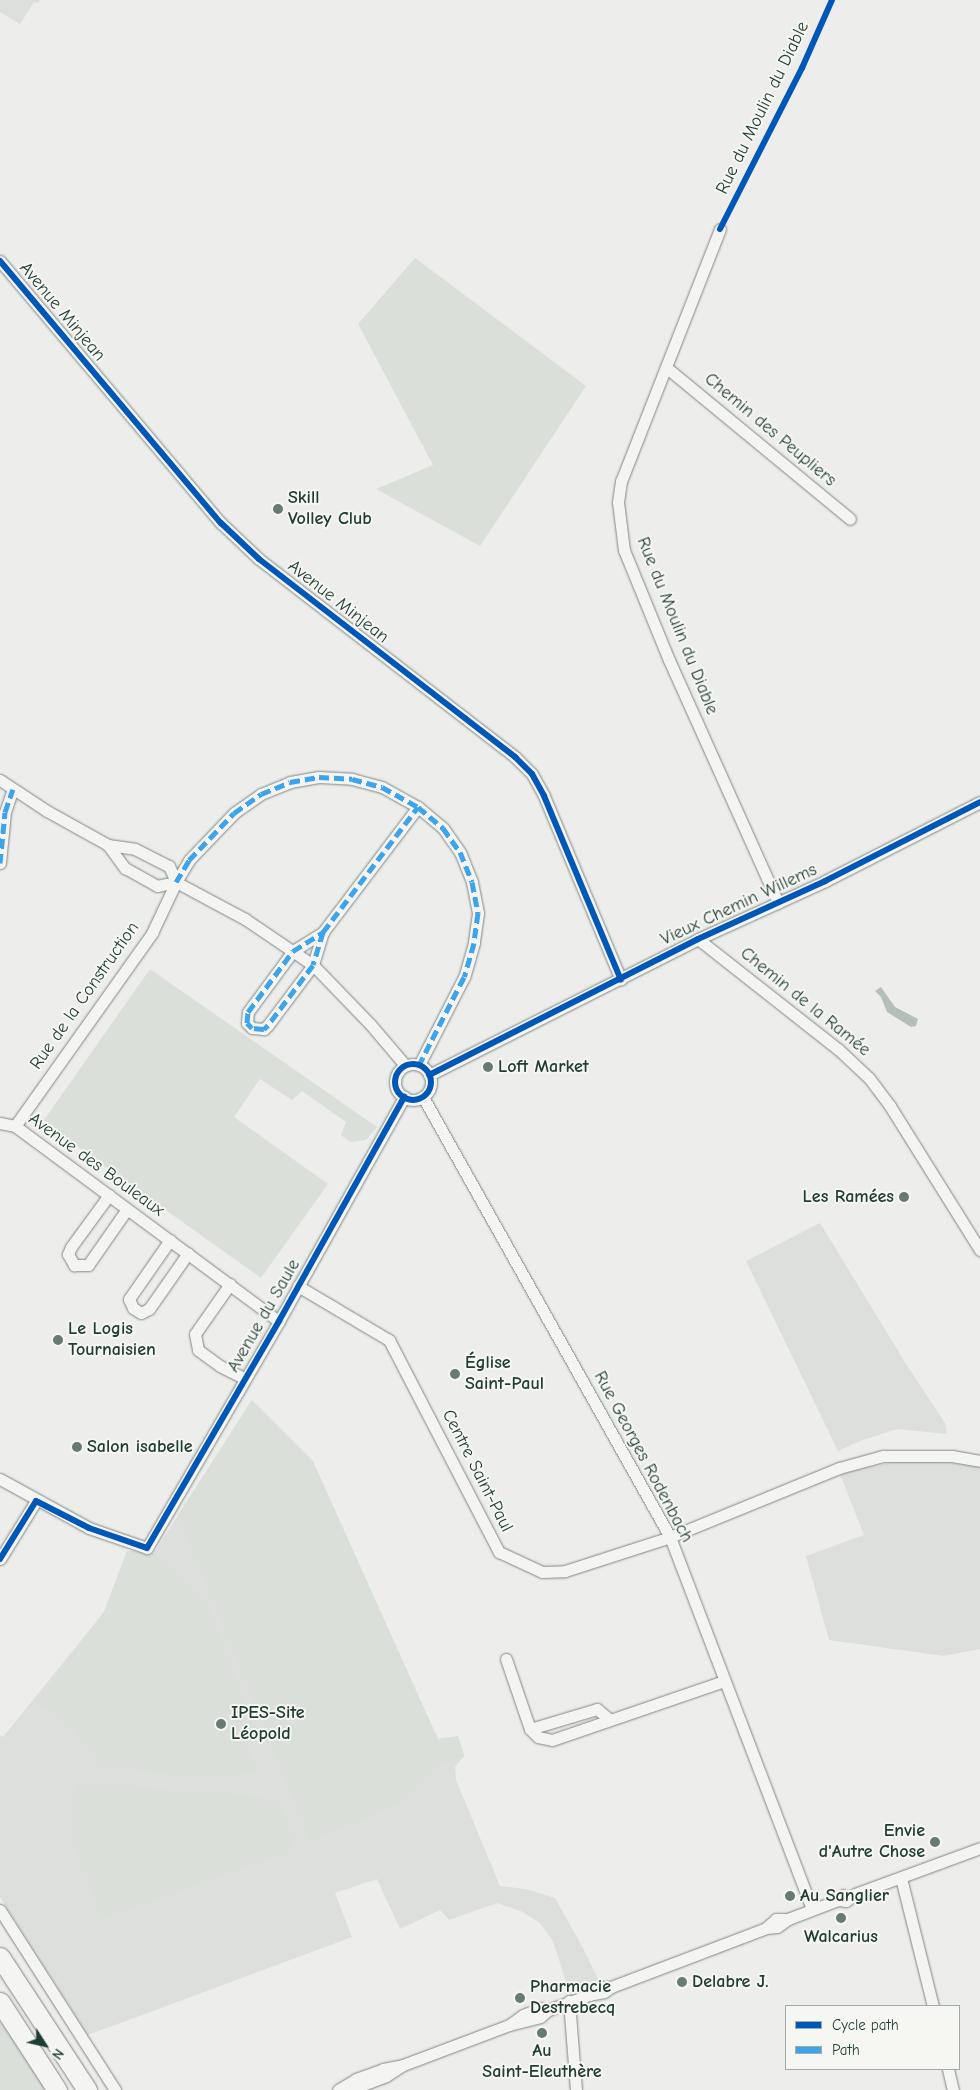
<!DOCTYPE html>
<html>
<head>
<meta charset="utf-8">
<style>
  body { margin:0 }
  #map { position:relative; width:980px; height:2090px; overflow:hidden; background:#edeeeb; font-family:"Comic Neue",sans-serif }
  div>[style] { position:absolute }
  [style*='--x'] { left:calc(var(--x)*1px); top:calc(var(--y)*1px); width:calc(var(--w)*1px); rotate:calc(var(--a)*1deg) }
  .built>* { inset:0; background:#dcdfdb }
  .green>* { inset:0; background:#dadfda }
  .water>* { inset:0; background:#b6beb9 }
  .roads { filter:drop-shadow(0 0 1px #818784) drop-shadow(0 0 1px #818784) }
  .minor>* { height:11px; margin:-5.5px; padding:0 5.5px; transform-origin:5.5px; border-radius:5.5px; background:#f4f4f2 }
  .minor>.ring { margin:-5.5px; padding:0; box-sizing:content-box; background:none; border:11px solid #f4f4f2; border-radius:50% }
  .primary>* { height:19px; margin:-9.5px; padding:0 9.5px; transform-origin:9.5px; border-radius:9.5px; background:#f4f4f2 }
  .quiet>* { height:5px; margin-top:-2.5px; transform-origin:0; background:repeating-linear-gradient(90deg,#3da4eb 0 10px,transparent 0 15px) }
  .cycleway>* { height:6px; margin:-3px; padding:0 3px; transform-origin:3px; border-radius:3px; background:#0057b8 }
  .cycleway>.ring { margin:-3px; padding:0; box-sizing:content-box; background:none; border:6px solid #0057b8; border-radius:50% }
  .dots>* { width:14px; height:14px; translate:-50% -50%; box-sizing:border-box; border:2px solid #f6f6f2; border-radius:50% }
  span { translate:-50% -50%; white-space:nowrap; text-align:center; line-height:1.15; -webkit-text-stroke:4px #f6f6f2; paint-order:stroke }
  .street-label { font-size:18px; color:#1f3d34 }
  .poi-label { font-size:18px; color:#1f3d34; font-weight:700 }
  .left { translate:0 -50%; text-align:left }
  .right { translate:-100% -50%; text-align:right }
  .legend { position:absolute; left:785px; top:2005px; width:175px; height:65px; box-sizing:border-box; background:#f6f6f2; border:1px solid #a0aca6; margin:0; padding:6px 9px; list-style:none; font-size:15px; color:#1f3d34 }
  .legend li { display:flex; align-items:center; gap:10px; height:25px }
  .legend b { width:25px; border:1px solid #a0aca6 }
  .north { position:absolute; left:20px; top:2020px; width:50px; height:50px; -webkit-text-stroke:4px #f6f6f2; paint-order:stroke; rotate:125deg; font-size:14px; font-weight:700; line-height:20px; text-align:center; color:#1f3d34 }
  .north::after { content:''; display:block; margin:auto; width:18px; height:22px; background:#1f3d34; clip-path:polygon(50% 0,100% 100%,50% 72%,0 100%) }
</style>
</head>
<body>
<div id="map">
  <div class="built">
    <div style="clip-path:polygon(0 0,40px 0,38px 3px,34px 2px,20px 24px,0 12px)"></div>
    <div style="clip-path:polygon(820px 1223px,908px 1367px,945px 1423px,947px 1434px,897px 1429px,860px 1441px,838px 1451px,746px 1261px)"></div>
    <div style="clip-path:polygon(252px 1400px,438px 1739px,458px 1736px,464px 1756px,455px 1767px,456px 1780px,500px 1886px,526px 1889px,555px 1898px,583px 1948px,600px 1983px,571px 1997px,553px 1941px,540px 1923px,523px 1912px,497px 1903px,449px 1920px,440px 1910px,400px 1929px,377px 1879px,335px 1893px,352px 1937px,88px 2035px,0 1897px,0 1735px,3px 1737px,104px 1612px,127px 1551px,154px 1553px)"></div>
    <div style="clip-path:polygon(902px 1460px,952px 1463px,980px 1467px,980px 1649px,944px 1656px,829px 1640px,806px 1556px,864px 1535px,840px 1474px)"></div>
  </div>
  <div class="green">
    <div style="clip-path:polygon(415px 258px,586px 386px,480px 546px,376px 489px,433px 465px,358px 324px)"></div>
    <div style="clip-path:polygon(150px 969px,377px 1127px,366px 1140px,350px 1142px,341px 1135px,346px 1122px,302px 1091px,292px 1100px,260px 1079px,234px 1117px,328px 1184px,261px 1278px,90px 1156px,44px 1120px)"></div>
    <div style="clip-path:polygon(252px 1400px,313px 1461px,438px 1739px,458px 1736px,464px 1756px,439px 1764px,408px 1800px,310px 1841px,178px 1515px)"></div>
    <div style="clip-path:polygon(127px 1551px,150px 1553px,206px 1598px,251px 1719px,251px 1728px,243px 1733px,257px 1771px,214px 1777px,96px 1767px,92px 1748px,81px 1744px,74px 1728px,36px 1703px,104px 1612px)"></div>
    <div style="clip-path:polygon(77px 1782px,268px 1798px,281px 1808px,295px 1839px,287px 1852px,102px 1919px,70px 1832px)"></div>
    <div style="clip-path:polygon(0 2022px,34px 2071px,45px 2090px,0 2090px)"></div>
  </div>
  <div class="water">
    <div style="clip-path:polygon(881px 987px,895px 1007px,918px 1019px,916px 1026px,911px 1027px,887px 1012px,881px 997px,875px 991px)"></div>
  </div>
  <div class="roads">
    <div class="minor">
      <div style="--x:720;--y:229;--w:271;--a:111.4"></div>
      <div style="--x:621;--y:481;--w:21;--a:98"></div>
      <div style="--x:618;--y:502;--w:48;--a:82.9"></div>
      <div style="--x:624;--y:550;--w:119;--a:67.8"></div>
      <div style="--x:669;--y:660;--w:266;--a:65.8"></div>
      <div style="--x:0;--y:261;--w:343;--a:49.9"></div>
      <div style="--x:221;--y:523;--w:52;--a:43.5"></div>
      <div style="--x:259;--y:559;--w:324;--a:37.7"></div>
      <div style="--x:515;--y:757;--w:24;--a:45"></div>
      <div style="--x:532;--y:774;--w:25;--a:61"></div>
      <div style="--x:544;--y:796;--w:199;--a:67.3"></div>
      <div style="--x:667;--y:368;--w:237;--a:39.5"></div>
      <div style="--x:0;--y:780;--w:56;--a:33.4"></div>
      <div style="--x:47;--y:811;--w:70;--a:29.1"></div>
      <div style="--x:108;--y:845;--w:27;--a:8"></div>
      <div style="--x:135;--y:849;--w:38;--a:27"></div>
      <div style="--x:169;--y:866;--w:17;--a:66"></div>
      <div style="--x:108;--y:845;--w:29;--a:54"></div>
      <div style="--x:125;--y:868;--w:37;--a:29"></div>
      <div style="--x:157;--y:886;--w:19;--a:-12"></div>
      <div style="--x:176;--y:882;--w:78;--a:28.2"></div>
      <div style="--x:245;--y:919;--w:82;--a:34.1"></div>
      <div style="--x:313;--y:965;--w:82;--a:46"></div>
      <div style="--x:370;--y:1024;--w:54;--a:49.5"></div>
      <div style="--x:0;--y:863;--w:51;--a:-84.4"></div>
      <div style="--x:5;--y:812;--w:24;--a:-71"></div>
      <div style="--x:323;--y:932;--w:34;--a:107"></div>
      <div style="--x:313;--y:965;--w:75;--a:126.9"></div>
      <div style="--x:268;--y:1025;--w:6;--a:135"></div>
      <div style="--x:264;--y:1029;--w:12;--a:-175"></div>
      <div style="--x:252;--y:1028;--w:7;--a:-135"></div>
      <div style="--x:247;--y:1023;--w:11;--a:-85"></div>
      <div style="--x:248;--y:1012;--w:76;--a:-53.6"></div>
      <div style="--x:293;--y:951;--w:36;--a:-32"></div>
      <div style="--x:323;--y:932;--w:157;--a:-52.8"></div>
      <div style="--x:698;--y:939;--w:178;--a:38.2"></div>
      <div style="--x:838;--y:1049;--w:42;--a:43.1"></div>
      <div style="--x:869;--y:1078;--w:35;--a:53"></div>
      <div style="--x:890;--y:1106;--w:170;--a:58"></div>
      <div class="ring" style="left:395px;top:1064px;width:25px;height:25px"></div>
      <div style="--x:429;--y:1075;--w:301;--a:-26.8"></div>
      <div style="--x:698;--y:939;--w:140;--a:-24.5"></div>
      <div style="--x:825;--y:881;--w:174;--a:-27"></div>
      <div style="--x:423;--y:1097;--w:505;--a:60.69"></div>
      <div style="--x:670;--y:1537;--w:398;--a:69.1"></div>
      <div style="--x:0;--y:1123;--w:15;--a:11"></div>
      <div style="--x:15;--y:1126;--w:328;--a:36.5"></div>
      <div style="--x:15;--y:1126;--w:237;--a:-54.6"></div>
      <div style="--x:152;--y:933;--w:56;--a:-64.8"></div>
      <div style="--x:176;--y:882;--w:26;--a:-59"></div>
      <div style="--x:189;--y:860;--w:65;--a:-46.2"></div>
      <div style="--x:234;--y:813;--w:33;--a:-35"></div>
      <div style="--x:261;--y:794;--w:31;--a:-22"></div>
      <div style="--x:290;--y:782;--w:29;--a:-10"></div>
      <div style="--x:319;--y:777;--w:33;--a:3"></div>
      <div style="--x:352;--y:779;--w:31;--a:15"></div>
      <div style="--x:382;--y:787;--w:41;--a:29.1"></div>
      <div style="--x:418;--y:807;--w:33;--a:40"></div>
      <div style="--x:443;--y:828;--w:29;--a:55"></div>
      <div style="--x:460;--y:852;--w:32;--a:68"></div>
      <div style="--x:472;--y:882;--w:32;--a:79"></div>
      <div style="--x:478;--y:913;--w:30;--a:98"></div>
      <div style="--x:474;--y:943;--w:35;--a:106"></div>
      <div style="--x:464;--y:977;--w:99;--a:117.1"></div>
      <div style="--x:109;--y:1195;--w:64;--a:126.2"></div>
      <div style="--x:71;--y:1247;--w:8;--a:113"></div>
      <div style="--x:68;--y:1254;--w:13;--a:61"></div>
      <div style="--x:74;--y:1265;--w:14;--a:0"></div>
      <div style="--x:88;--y:1265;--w:68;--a:-55.1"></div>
      <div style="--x:170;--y:1240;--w:72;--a:124.8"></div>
      <div style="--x:129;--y:1299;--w:10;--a:66"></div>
      <div style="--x:133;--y:1308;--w:9;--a:32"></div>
      <div style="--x:141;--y:1313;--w:9;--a:-27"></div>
      <div style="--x:149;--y:1309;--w:68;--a:-55.1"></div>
      <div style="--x:230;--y:1284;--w:61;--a:125"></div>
      <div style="--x:195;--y:1334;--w:16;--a:79"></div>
      <div style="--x:198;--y:1350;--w:27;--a:36"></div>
      <div style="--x:220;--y:1366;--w:28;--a:27"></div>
      <div style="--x:298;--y:1286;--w:106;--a:30.7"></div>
      <div style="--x:389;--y:1340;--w:239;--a:62.6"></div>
      <div style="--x:499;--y:1552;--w:47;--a:24.9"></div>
      <div style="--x:542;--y:1572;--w:23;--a:-2"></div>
      <div style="--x:565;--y:1571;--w:110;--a:-17.9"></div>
      <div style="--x:670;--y:1537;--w:183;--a:-22.2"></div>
      <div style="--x:839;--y:1468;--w:46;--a:-15.3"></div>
      <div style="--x:883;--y:1456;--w:69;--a:0"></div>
      <div style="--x:952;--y:1456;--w:28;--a:10"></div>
      <div style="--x:0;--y:1479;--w:102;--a:28.8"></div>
      <div style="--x:89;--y:1528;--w:61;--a:19"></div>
      <div style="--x:147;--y:1548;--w:263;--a:-59.8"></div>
      <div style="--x:279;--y:1321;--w:257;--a:-60.8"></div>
      <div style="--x:0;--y:1559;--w:68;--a:-58.2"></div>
      <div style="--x:506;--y:1659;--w:74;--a:71.1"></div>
      <div style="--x:530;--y:1729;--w:11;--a:45"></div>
      <div style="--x:538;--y:1737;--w:14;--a:12"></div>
      <div style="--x:552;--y:1740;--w:182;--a:-18.9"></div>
      <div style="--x:530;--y:1729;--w:70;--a:-16.6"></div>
      <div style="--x:597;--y:1709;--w:17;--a:40"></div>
      <div style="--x:901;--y:1878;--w:132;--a:76"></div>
      <div style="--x:838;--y:1900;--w:8;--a:7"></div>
      <div style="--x:846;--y:1901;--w:11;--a:-38"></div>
      <div style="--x:855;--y:1894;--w:133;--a:-20.2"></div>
      <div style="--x:0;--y:1910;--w:214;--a:57.4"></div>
      <div style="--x:788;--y:1919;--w:53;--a:-20.8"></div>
      <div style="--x:838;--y:1900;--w:7;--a:-45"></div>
      <div style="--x:602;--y:1987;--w:9;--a:0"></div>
      <div style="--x:611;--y:1987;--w:9;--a:144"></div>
      <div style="--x:604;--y:1992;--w:15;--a:169"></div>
      <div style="--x:589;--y:1995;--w:15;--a:-32"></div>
      <div style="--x:611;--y:1987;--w:166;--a:-20.8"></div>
      <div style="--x:766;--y:1928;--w:11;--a:-5"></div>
      <div style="--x:777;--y:1927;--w:14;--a:-36"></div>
      <div style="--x:788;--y:1919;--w:12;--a:180"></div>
      <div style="--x:776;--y:1919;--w:13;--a:138"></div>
      <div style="--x:569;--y:2001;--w:89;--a:85.5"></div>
      <div style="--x:548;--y:2010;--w:44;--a:-20.1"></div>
      <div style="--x:403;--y:2065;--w:113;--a:-20.7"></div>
      <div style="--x:509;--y:2025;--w:32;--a:-14"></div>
      <div style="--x:540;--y:2017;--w:11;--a:-41"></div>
      <div style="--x:548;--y:2010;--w:8;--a:-166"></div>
      <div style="--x:540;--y:2008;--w:18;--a:158"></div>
      <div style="--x:523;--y:2015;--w:17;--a:144"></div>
      <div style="--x:948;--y:2069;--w:22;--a:77"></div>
      <div style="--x:338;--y:2090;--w:21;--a:-31"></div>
      <div style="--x:356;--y:2079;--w:29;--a:-20"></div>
      <div style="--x:383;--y:2069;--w:20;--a:-11"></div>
      <div style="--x:403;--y:2065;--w:20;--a:147"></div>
      <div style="--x:386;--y:2076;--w:26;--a:159"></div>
      <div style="--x:362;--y:2085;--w:23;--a:167"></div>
    </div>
    <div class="primary">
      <div style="--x:0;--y:1957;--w:159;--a:56.8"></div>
      <div style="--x:0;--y:2002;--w:105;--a:57.1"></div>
    </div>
  </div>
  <div class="quiet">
    <div style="--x:0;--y:863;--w:51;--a:-84.4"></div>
    <div style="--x:5;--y:812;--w:24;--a:-71"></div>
    <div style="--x:176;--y:882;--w:26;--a:-59"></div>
    <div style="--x:189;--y:860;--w:65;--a:-46.2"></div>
    <div style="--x:234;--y:813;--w:33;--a:-35"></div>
    <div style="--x:261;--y:794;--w:31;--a:-22"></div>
    <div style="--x:290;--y:782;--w:29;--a:-10"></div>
    <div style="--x:319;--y:777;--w:33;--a:3"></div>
    <div style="--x:352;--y:779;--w:31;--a:15"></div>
    <div style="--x:382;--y:787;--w:41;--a:29.1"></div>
    <div style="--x:418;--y:807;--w:33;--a:40"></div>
    <div style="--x:443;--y:828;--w:29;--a:55"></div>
    <div style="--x:460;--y:852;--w:32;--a:68"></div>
    <div style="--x:472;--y:882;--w:32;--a:79"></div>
    <div style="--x:478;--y:913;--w:30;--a:98"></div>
    <div style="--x:474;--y:943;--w:35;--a:106"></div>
    <div style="--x:464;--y:977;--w:99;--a:117.1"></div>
    <div style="--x:323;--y:932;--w:34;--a:107"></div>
    <div style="--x:313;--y:965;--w:75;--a:126.9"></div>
    <div style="--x:268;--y:1025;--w:6;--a:135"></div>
    <div style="--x:264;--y:1029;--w:12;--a:-175"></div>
    <div style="--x:252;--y:1028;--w:7;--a:-135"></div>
    <div style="--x:247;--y:1023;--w:11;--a:-85"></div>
    <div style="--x:248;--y:1012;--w:76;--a:-53.6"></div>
    <div style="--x:293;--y:951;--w:36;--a:-32"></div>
    <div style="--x:323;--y:932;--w:157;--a:-52.8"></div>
  </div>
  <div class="cycleway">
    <div style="--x:720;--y:229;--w:181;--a:-63"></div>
    <div style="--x:802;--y:68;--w:74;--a:-66.2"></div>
    <div style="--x:0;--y:261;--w:343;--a:49.9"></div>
    <div style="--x:221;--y:523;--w:52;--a:43.5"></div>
    <div style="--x:259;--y:559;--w:324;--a:37.7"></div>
    <div style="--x:515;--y:757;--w:24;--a:45"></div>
    <div style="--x:532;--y:774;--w:25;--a:61"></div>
    <div style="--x:544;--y:796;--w:199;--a:67.3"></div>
    <div class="ring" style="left:395px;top:1064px;width:30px;height:30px"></div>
    <div style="--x:429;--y:1075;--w:301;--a:-26.8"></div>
    <div style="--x:698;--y:939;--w:140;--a:-24.5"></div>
    <div style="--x:825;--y:881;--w:174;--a:-27"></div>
    <div style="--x:0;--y:1559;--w:68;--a:-58.2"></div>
    <div style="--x:36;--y:1501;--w:59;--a:27"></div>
    <div style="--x:89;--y:1528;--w:61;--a:19"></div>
    <div style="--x:147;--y:1548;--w:263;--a:-59.8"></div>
    <div style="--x:279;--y:1321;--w:257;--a:-60.8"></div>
  </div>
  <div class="dots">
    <div style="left:278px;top:509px;background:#677b74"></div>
    <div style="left:488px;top:1067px;background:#677b74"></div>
    <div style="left:904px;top:1197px;background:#677b74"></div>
    <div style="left:58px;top:1340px;background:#677b74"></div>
    <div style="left:455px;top:1374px;background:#677b74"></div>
    <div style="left:77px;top:1447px;background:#677b74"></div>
    <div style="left:221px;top:1724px;background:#677b74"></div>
    <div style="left:935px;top:1842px;background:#677b74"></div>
    <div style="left:790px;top:1896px;background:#677b74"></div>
    <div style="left:841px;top:1918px;background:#677b74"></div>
    <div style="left:682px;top:1982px;background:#677b74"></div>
    <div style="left:520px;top:1998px;background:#677b74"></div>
    <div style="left:542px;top:2033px;background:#677b74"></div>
  </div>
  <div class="street-label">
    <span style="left:763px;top:108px;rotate:-64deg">Rue du Moulin du Diable</span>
    <span style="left:62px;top:312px;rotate:50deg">Avenue Minjean</span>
    <span style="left:770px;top:430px;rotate:40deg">Chemin des Peupliers</span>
    <span style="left:338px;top:602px;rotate:38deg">Avenue Minjean</span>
    <span style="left:677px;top:626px;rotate:68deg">Rue du Moulin du Diable</span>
    <span style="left:739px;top:905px;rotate:-25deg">Vieux Chemin Willems</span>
    <span style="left:85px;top:996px;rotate:-55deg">Rue de la Construction</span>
    <span style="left:805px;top:1002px;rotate:39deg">Chemin de la Ramée</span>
    <span style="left:96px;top:1165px;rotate:36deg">Avenue des Bouleaux</span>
    <span style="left:264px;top:1316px;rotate:-60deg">Avenue du Saule</span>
    <span style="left:643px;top:1457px;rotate:62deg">Rue Georges Rodenbach</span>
    <span style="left:477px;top:1471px;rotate:63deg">Centre Saint-Paul</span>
  </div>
  <div class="poi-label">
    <span class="left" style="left:288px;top:509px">Skill<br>Volley Club</span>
    <span class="left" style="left:498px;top:1067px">Loft Market</span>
    <span class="right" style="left:894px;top:1197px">Les Ramées</span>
    <span class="left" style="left:68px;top:1340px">Le Logis<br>Tournaisien</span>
    <span class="left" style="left:465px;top:1374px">Église<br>Saint-Paul</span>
    <span class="left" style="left:87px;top:1447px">Salon isabelle</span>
    <span class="left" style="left:231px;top:1724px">IPES-Site<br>Léopold</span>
    <span class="right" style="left:925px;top:1842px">Envie<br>d'Autre Chose</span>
    <span class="left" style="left:800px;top:1896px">Au Sanglier</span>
    <span style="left:841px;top:1937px">Walcarius</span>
    <span class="left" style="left:692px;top:1982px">Delabre J.</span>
    <span class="left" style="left:530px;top:1998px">Pharmacie<br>Destrebecq</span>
    <span style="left:542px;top:2062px">Au<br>Saint-Eleuthère</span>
  </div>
  <ul class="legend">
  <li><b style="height:6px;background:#0057b8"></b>Cycle path</li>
  <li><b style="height:6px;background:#3da4eb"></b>Path</li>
  </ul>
  <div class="north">N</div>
</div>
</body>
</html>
